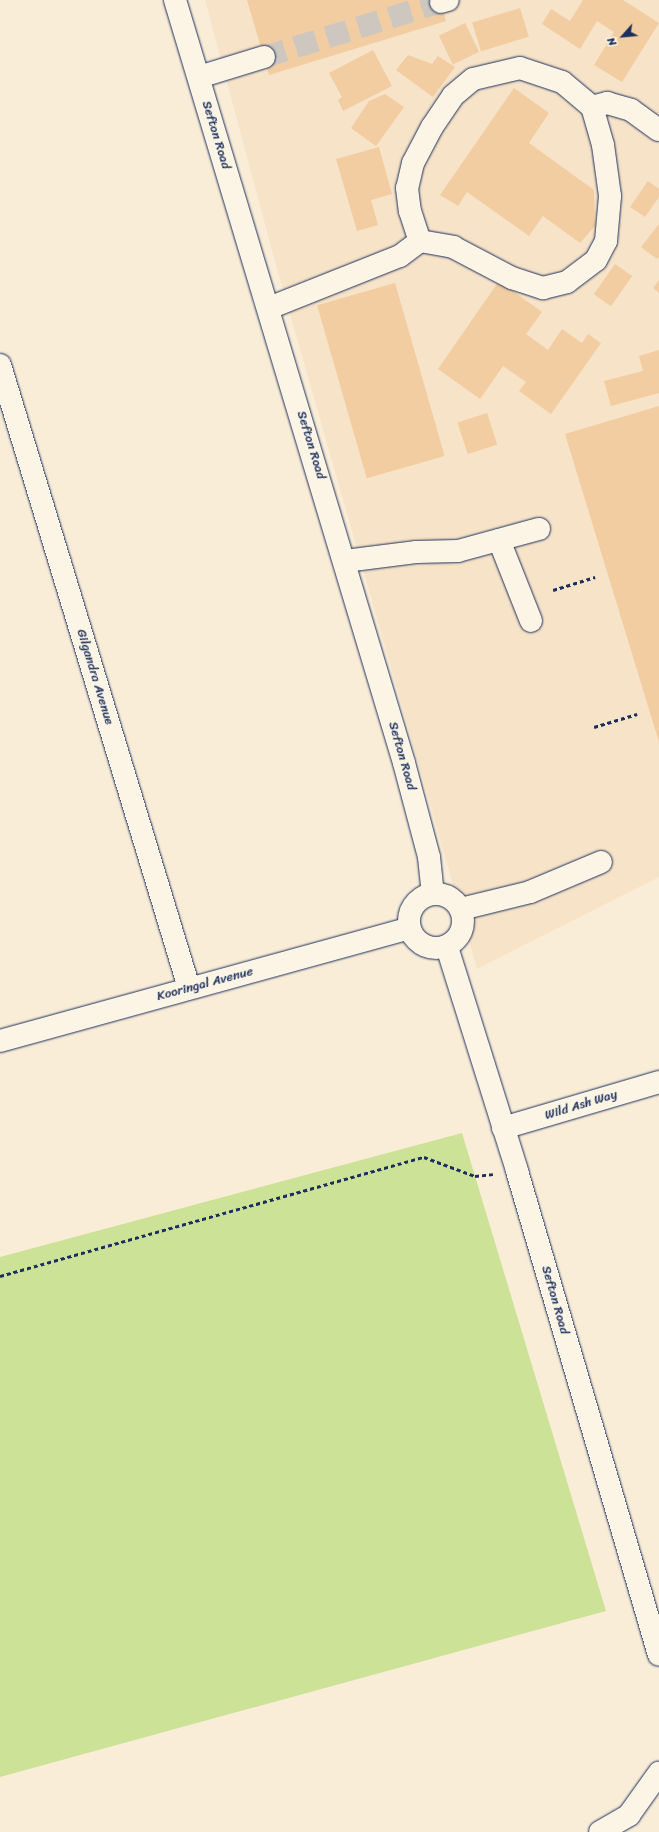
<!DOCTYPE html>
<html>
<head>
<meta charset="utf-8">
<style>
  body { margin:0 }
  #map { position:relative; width:659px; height:1832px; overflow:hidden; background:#faedd7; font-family:Sriracha,sans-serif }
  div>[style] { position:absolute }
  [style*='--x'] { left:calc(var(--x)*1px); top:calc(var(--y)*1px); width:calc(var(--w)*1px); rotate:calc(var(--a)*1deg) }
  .built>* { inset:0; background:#f7e3c7 }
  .green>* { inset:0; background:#cce297 }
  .building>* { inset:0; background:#f1cda1; transform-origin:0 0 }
  .minor-tunnel>* { height:22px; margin-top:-11px; transform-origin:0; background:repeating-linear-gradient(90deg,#cdc7bf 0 22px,transparent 0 33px) }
  .path>* { height:2.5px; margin-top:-1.25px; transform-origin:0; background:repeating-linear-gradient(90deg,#1b2f5e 0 4px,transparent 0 7px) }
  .roads { filter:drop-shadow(0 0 1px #1b2f5e) drop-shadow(0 0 1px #1b2f5e) }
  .minor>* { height:22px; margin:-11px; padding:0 11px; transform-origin:11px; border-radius:11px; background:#fcf5e5 }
  .minor>.ring { margin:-11px; padding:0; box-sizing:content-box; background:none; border:22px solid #fcf5e5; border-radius:50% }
  span { translate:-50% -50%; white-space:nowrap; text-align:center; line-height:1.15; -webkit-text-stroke:3px #fcf5e5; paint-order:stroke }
  .street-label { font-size:13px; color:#1b2f5e }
  .north { position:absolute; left:603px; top:16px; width:40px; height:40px; -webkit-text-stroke:3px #fcf5e5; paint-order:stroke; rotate:243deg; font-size:11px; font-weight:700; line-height:16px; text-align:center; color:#1b2f5e }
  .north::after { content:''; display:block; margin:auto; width:14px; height:18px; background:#1b2f5e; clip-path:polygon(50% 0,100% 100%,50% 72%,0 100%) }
</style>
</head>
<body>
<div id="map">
  <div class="built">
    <div style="clip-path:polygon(205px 0,659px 0,659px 877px,477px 969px,274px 258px)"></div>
  </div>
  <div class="green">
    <div style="clip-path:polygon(462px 1133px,606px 1611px,0 1777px,0 1257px)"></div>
  </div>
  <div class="building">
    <div style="clip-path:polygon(247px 0,440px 0,446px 21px,269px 75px)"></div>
    <div style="clip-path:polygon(583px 0,623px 0,659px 23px,622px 82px,594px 65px,614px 32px,597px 21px,580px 49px,542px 24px,551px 9px,570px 21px)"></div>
    <div style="left:520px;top:8px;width:30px;height:50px;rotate:73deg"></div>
    <div style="left:465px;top:23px;width:32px;height:29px;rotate:64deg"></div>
    <div style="clip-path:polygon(373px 50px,392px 86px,343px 111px,338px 100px,342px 97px,329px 73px)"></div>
    <div style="clip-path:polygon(408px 55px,432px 64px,438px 56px,455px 67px,433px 97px,396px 70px)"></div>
    <div style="clip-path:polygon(514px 88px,549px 113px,529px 143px,594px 190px,595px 226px,580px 243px,543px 216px,529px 236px,467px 192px,458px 206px,440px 195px)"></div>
    <div style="clip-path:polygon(385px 94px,404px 107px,376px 146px,351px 128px,369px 101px)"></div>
    <div style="clip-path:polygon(379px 147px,392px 194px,371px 200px,378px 225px,357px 231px,336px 159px)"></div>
    <div style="clip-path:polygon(648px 181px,659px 189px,659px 197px,645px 217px,630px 207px)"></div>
    <div style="clip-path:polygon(659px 224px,659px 257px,657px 259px,641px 247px)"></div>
    <div style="left:615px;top:264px;width:21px;height:37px;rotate:35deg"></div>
    <div style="clip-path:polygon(659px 280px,659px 293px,653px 288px)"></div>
    <div style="clip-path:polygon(499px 281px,542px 312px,526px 334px,548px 350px,562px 329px,582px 343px,588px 334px,601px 343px,551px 414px,519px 391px,526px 382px,503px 366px,480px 399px,438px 369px)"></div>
    <div style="left:395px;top:283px;width:180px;height:81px;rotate:74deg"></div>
    <div style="clip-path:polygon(659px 350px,659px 393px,611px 406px,604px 381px,643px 371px,639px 356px)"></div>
    <div style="clip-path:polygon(659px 406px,659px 742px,565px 434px)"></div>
    <div style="left:487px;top:413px;width:33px;height:31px;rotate:72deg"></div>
  </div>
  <div class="minor-tunnel">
    <div style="--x:264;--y:57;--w:185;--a:-17.3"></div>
  </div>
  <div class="path">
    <div style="--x:553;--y:590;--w:44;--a:-17.2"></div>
    <div style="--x:594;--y:727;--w:45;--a:-16.8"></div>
    <div style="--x:0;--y:1276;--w:440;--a:-15.7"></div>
    <div style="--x:424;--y:1157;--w:54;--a:20.4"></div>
    <div style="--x:475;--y:1176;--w:18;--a:-6"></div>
  </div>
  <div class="roads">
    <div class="minor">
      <div style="--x:175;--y:0;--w:797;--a:73.29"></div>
      <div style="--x:404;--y:763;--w:97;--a:75.1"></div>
      <div style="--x:429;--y:857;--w:37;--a:84"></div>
      <div style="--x:441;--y:2;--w:7;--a:-16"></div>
      <div style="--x:199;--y:77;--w:68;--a:-17.1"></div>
      <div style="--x:592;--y:107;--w:16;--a:-15"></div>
      <div style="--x:607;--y:103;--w:25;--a:16"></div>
      <div style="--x:631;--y:110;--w:34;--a:36"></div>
      <div style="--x:269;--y:308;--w:141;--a:-21.7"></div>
      <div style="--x:400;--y:256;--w:25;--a:-37"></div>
      <div style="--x:420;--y:241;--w:34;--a:10"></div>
      <div style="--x:453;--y:247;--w:67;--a:27.7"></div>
      <div style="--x:512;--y:278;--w:33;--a:18"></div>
      <div style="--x:543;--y:288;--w:25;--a:-14"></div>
      <div style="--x:567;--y:282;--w:36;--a:-37"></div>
      <div style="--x:596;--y:260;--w:21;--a:-62"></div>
      <div style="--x:606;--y:241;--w:45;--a:-84.9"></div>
      <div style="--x:610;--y:196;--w:51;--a:-97.8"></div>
      <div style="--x:603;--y:145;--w:40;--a:-106"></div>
      <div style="--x:592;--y:107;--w:39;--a:-140"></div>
      <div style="--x:562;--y:82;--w:44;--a:-161.6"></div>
      <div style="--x:520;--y:68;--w:48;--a:166.8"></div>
      <div style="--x:473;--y:79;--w:26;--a:140"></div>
      <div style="--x:453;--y:96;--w:37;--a:124"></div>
      <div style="--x:432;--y:127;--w:41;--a:117.8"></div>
      <div style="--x:413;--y:163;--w:26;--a:103"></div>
      <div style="--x:407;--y:188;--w:23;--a:83"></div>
      <div style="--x:410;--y:211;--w:32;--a:72"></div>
      <div style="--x:0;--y:365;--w:651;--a:73.12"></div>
      <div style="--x:499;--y:540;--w:87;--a:68.4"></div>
      <div style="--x:345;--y:561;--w:72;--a:-7.2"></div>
      <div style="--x:416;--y:552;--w:42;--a:-1.4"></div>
      <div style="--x:458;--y:551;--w:84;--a:-15.2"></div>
      <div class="ring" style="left:409px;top:894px;width:32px;height:32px"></div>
      <div style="--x:461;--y:909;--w:71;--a:-13.8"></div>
      <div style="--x:530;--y:892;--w:77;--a:-22.9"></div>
      <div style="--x:447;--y:947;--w:235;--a:72.6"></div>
      <div style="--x:517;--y:1171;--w:504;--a:73.65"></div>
      <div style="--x:0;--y:1041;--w:424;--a:-15.4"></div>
      <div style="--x:503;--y:1128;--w:163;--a:-16.4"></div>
      <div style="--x:600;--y:1832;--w:34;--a:-30"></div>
      <div style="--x:629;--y:1815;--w:52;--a:-54.5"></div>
    </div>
  </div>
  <div class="street-label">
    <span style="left:216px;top:135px;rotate:73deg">Sefton Road</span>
    <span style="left:311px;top:445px;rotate:73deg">Sefton Road</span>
    <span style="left:95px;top:677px;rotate:73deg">Gilgandra Avenue</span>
    <span style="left:402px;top:756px;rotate:74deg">Sefton Road</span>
    <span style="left:205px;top:984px;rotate:-15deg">Kooringal Avenue</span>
    <span style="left:581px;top:1105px;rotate:-17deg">Wild Ash Way</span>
    <span style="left:555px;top:1300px;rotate:74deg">Sefton Road</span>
  </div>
  <div class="north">N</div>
</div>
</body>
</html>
